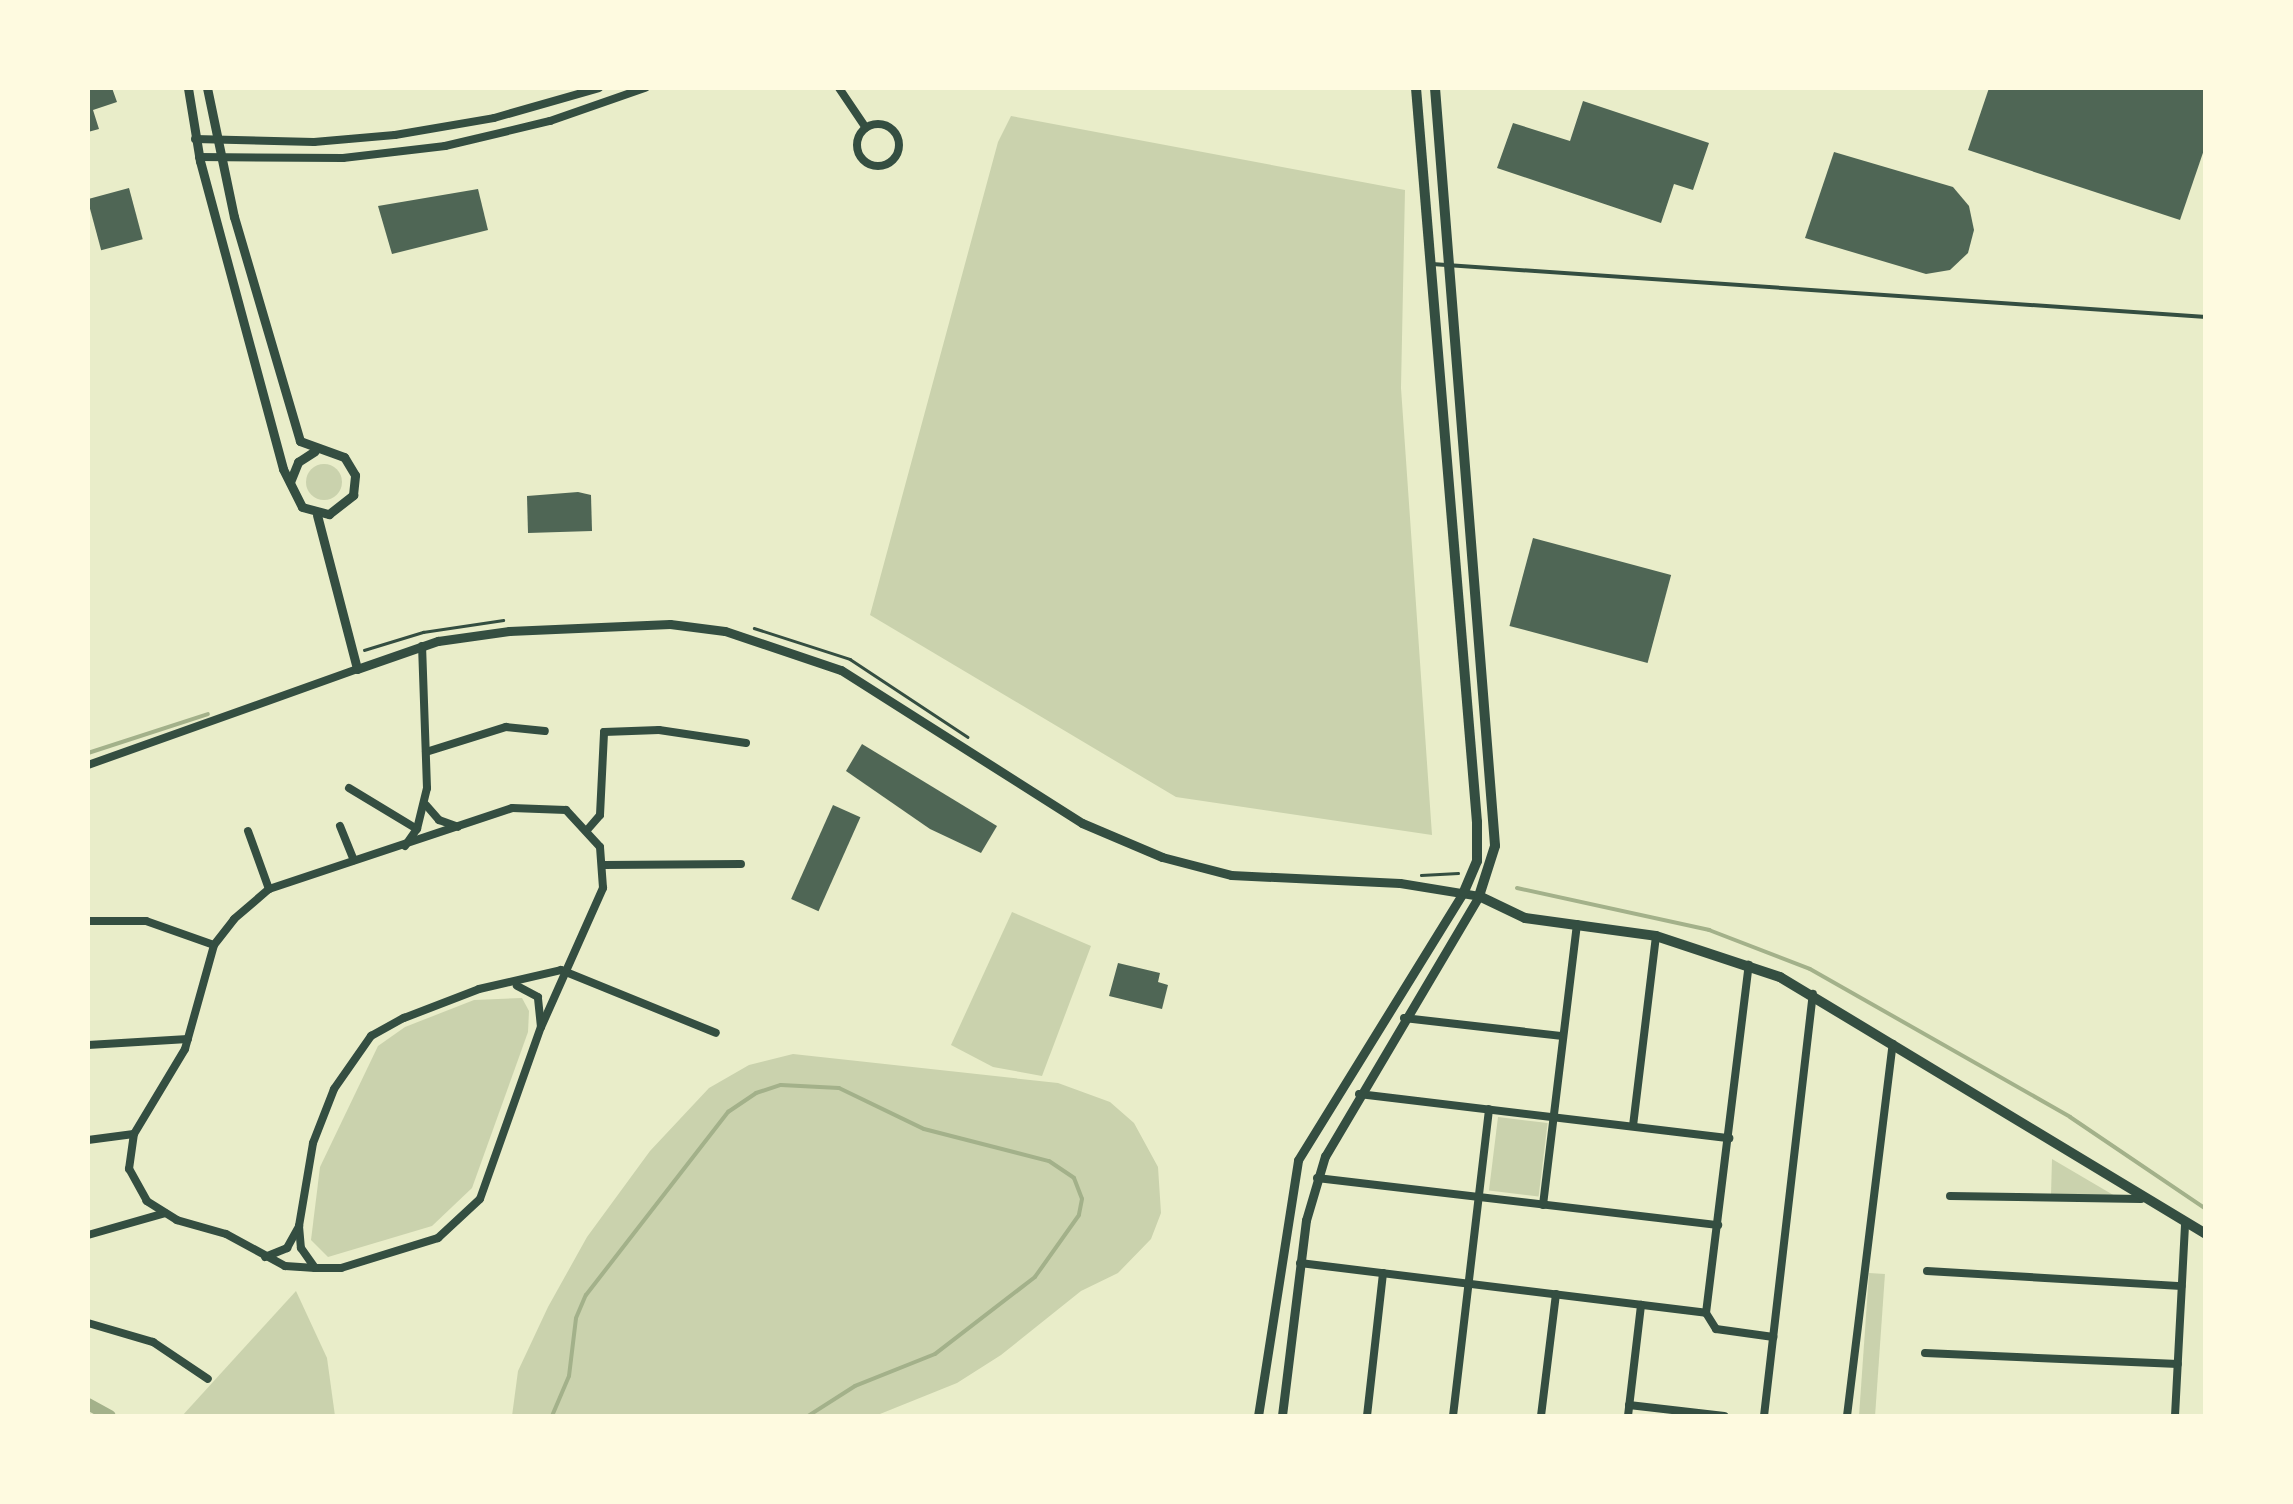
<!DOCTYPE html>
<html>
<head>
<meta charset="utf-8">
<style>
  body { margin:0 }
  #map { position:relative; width:2293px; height:1504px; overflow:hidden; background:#e9edc9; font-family:Literata,serif }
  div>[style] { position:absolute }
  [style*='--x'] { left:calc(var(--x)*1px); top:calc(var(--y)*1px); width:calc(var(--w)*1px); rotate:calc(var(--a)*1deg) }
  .green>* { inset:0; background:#cad2ad; transform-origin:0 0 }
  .round { border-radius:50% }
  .stream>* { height:4px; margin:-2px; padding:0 2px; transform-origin:2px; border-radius:2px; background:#a3b18a }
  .canal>* { height:12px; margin:-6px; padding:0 6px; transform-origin:6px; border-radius:6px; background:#a3b18a }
  .building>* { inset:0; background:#4f6655; transform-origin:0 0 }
  .path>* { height:2.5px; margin:-1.25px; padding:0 1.25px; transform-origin:1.25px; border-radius:1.25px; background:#344e41 }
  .service>* { height:4px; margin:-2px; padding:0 2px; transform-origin:2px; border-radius:2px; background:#344e41 }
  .minor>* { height:8px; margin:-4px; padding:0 4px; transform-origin:4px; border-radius:4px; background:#344e41 }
  .minor>.ring { margin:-4px; padding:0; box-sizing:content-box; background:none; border:8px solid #344e41; border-radius:50% }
  .tertiary>* { height:9px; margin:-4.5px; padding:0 4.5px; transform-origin:4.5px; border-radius:4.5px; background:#344e41 }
  .secondary>* { height:10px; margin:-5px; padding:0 5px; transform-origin:5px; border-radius:5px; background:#344e41 }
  span { translate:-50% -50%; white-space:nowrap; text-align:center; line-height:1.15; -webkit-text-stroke:10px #fefae0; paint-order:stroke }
  .frame { position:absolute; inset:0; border:90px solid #fefae0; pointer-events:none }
</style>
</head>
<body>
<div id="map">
  <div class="green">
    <div style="clip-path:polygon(1011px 116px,1405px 190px,1401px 388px,1432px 835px,1176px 797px,870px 615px,998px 142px)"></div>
    <div class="round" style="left:306px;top:464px;width:36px;height:36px"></div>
    <div style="clip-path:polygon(1012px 912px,1091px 946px,1042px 1076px,993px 1067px,951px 1045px)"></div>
    <div style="clip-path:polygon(522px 998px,529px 1011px,528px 1032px,472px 1188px,432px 1226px,328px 1257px,311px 1240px,320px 1167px,378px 1046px,405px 1027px,474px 1000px)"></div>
    <div style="clip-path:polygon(793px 1054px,1058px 1083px,1110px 1102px,1134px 1123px,1158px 1167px,1161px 1213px,1151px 1239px,1118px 1273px,1081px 1291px,1001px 1355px,957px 1383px,875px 1416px,512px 1416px,518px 1371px,548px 1307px,587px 1237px,650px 1151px,709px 1088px,749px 1065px)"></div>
    <div style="left:1498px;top:1117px;width:50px;height:74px;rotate:7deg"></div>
    <div style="clip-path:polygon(2052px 1159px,2115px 1196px,2051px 1195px)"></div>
    <div style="left:1869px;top:1273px;width:16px;height:144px;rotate:4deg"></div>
    <div style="clip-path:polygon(296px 1291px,327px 1358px,335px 1416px,182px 1416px)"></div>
  </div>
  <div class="stream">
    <div style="--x:88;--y:753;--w:126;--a:-18"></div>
    <div style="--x:1517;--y:888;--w:197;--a:12.3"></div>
    <div style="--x:1709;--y:930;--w:108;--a:21.1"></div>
    <div style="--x:1810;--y:969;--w:299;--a:29.6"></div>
    <div style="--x:2070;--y:1117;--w:164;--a:34.1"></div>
    <div style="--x:552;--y:1416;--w:43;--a:-67"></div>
    <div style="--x:569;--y:1376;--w:58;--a:-83.1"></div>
    <div style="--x:576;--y:1318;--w:25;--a:-67"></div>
    <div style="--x:586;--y:1295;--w:232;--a:-52.2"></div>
    <div style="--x:728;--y:1112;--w:34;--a:-34"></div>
    <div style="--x:756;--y:1093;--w:26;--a:-18"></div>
    <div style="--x:781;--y:1085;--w:58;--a:3"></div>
    <div style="--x:839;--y:1088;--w:94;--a:25.8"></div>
    <div style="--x:924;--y:1129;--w:129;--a:14.4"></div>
    <div style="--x:1049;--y:1161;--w:30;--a:34"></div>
    <div style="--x:1074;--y:1178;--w:22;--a:69"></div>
    <div style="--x:1082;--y:1199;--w:16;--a:101"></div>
    <div style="--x:1079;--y:1215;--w:76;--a:125.4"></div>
    <div style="--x:1035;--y:1277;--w:126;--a:142.4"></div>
    <div style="--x:935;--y:1354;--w:86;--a:158.2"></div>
    <div style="--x:855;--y:1386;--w:56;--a:147.4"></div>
  </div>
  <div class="canal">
    <div style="--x:88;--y:1404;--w:25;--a:29"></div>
  </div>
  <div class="building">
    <div style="clip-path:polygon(88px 88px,112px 88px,117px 102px,93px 110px,99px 129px,88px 132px)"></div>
    <div style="clip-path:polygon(1989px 88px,2206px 88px,2206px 144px,2180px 220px,1968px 150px)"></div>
    <div style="clip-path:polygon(1583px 101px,1709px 143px,1693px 190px,1674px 184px,1661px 223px,1497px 168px,1513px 123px,1570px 141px)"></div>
    <div style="clip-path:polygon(1834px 152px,1953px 187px,1969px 206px,1974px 230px,1968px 253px,1950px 270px,1926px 274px,1805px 238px)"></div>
    <div style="left:129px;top:188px;width:53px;height:43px;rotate:75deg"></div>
    <div style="clip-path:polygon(478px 189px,488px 230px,392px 254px,378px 206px)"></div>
    <div style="clip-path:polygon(578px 492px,591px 495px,592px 531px,528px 533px,527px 496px)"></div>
    <div style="left:1533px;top:538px;width:143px;height:91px;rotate:15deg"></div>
    <div style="clip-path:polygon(862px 744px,997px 826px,981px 853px,930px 829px,846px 771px)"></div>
    <div style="left:833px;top:805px;width:30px;height:103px;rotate:24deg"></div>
    <div style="clip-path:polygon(1118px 963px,1160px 973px,1158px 982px,1168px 985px,1162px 1009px,1109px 996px)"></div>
  </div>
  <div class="path">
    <div style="--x:754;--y:628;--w:101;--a:17.9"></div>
    <div style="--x:850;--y:659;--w:141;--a:33.5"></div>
    <div style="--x:364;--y:650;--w:62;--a:-17"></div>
    <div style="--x:423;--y:632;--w:81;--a:-8.5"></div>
    <div style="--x:1421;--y:875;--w:37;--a:-3"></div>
  </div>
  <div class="service">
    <div style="--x:1432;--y:264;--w:776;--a:3.92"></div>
  </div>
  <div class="minor">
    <div style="--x:839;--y:88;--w:48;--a:56"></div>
    <div class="ring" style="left:857px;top:124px;width:34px;height:34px"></div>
    <div style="--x:195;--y:139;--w:119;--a:1.4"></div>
    <div style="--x:314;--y:142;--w:81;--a:-4.9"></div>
    <div style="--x:395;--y:135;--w:100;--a:-9.7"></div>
    <div style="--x:494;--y:118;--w:109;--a:-15.9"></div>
    <div style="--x:199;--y:157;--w:144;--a:0.4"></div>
    <div style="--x:343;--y:158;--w:103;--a:-6.7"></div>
    <div style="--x:445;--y:146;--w:108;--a:-13.4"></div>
    <div style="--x:550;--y:121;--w:101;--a:-19.2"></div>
    <div style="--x:426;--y:752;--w:84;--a:-17.4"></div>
    <div style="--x:506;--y:727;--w:39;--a:6"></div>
    <div style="--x:88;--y:765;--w:286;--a:-19.6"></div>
    <div style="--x:349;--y:788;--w:79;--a:31.1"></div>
    <div style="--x:426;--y:805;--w:20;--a:49"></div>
    <div style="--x:439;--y:820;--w:20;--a:20"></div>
    <div style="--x:340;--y:826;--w:37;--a:68"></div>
    <div style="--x:588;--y:829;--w:18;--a:-49"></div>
    <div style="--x:600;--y:815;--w:83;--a:-87.2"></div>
    <div style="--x:604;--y:732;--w:55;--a:-2.1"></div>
    <div style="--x:659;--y:730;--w:88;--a:8.5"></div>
    <div style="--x:248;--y:831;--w:62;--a:70.1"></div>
    <div style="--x:405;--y:846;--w:21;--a:-55"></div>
    <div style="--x:417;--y:829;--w:42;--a:-76.3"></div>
    <div style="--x:427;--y:788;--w:142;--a:-92"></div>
    <div style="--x:604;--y:865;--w:137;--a:-0.4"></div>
    <div style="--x:88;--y:921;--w:58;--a:0"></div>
    <div style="--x:146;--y:921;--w:72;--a:19.4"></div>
    <div style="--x:1404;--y:1018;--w:160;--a:6.5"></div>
    <div style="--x:88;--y:1045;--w:100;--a:-3.4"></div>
    <div style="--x:1359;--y:1094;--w:373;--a:6.8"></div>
    <div style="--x:1633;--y:1126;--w:191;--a:-83.1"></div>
    <div style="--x:88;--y:1140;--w:46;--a:-7.4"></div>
    <div style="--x:1317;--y:1178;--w:404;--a:6.7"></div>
    <div style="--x:1950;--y:1196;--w:191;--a:0.9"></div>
    <div style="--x:1543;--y:1205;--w:283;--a:-83.1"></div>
    <div style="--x:299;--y:1226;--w:22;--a:85"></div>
    <div style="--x:301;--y:1248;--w:24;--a:55"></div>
    <div style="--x:315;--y:1268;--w:26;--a:0"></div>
    <div style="--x:341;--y:1268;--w:102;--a:-17.2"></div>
    <div style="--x:438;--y:1238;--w:57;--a:-42.9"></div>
    <div style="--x:480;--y:1199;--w:182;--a:-70.5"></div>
    <div style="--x:541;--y:1027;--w:30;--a:-96"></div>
    <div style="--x:538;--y:997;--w:24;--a:-152"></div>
    <div style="--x:88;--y:1235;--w:80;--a:-15.9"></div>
    <div style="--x:265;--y:1257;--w:24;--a:-22"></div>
    <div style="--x:287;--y:1248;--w:25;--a:-61"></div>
    <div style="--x:299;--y:1226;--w:84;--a:-80.4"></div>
    <div style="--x:313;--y:1143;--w:58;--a:-68.7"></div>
    <div style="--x:334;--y:1089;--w:65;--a:-55.1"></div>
    <div style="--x:371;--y:1036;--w:38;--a:-29"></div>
    <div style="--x:404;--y:1018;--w:80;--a:-21.1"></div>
    <div style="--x:479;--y:989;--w:84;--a:-13"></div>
    <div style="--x:561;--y:970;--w:167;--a:22.1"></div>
    <div style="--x:1300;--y:1263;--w:409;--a:7"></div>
    <div style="--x:315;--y:1268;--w:30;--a:-176"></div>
    <div style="--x:285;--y:1266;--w:67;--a:-151.5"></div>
    <div style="--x:226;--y:1234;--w:51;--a:-164.1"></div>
    <div style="--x:177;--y:1220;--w:36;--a:-148"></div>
    <div style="--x:147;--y:1201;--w:37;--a:-119"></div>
    <div style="--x:129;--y:1169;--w:35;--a:-82"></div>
    <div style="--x:134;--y:1134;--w:99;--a:-59"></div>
    <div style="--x:185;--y:1049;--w:108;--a:-74.4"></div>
    <div style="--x:214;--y:945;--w:33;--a:-52"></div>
    <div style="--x:234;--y:919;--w:46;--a:-40.6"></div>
    <div style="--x:269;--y:889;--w:256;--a:-18.4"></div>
    <div style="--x:512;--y:808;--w:54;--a:2.1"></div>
    <div style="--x:566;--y:810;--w:50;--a:47.4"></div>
    <div style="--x:600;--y:847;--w:41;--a:85.8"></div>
    <div style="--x:603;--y:888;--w:152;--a:114"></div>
    <div style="--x:1927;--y:1271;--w:255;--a:3.4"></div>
    <div style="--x:1706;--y:1313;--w:351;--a:-83"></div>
    <div style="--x:1706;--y:1313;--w:19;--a:58"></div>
    <div style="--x:1716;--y:1329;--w:58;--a:8"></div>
    <div style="--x:88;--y:1323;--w:68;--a:16.3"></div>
    <div style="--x:153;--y:1342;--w:66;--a:33.9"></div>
    <div style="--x:1925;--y:1353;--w:253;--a:2.5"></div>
    <div style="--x:1629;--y:1405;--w:96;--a:6.6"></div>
    <div style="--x:1367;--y:1416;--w:144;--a:-83.6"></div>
    <div style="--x:1453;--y:1416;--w:309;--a:-83.3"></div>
    <div style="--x:1541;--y:1416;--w:123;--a:-83"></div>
    <div style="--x:1628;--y:1416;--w:112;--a:-83.3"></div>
    <div style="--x:1764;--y:1416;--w:425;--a:-83.4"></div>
    <div style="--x:1847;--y:1416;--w:375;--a:-83"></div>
    <div style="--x:2175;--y:1416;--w:192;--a:-87"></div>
  </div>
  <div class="tertiary">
    <div style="--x:188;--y:88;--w:74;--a:80.7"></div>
    <div style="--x:200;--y:161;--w:319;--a:74.9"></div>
    <div style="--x:283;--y:469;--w:42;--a:63.4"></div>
    <div style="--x:302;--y:507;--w:28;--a:15"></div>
    <div style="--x:329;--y:514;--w:31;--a:-38"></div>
    <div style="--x:353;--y:495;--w:20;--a:-84"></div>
    <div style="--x:355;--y:475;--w:21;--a:-121"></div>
    <div style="--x:344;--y:457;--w:47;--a:-160"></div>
    <div style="--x:300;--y:441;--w:234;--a:-106.4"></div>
    <div style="--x:234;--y:217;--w:132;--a:-101.8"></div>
    <div style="--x:290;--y:482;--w:22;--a:-68"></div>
    <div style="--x:298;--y:462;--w:20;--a:-33"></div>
    <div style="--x:317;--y:515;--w:159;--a:75.4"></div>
    <div style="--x:357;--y:669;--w:86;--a:-19.1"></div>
    <div style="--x:438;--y:641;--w:72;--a:-8"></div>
    <div style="--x:509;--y:631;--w:161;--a:-2.5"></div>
    <div style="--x:670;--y:624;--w:55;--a:7.3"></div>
    <div style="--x:725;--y:631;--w:122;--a:18.6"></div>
    <div style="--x:841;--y:670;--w:285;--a:32.4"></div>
    <div style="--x:1082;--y:823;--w:87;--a:23"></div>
    <div style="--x:1162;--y:857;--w:71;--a:14.6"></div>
    <div style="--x:1231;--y:875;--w:169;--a:2.7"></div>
    <div style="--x:1400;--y:883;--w:80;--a:9.3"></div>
    <div style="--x:1479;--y:896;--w:302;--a:120.6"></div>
    <div style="--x:1325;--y:1156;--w:67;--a:106.5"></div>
    <div style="--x:1306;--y:1220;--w:197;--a:97"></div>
    <div style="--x:1258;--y:1416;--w:259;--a:-81.1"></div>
    <div style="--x:1298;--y:1160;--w:316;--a:-58.3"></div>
  </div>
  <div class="secondary">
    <div style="--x:1416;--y:88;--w:737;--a:85.25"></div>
    <div style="--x:1477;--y:822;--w:39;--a:90"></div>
    <div style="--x:1477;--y:861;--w:33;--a:113"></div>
    <div style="--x:1435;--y:88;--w:760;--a:85.47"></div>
    <div style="--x:1495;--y:846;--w:52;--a:107.7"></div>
    <div style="--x:1479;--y:896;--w:51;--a:25.6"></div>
    <div style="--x:1525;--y:918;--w:132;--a:7.8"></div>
    <div style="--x:1656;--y:936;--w:131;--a:18.3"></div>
    <div style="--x:1780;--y:977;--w:498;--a:31.1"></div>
  </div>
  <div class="frame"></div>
</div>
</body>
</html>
